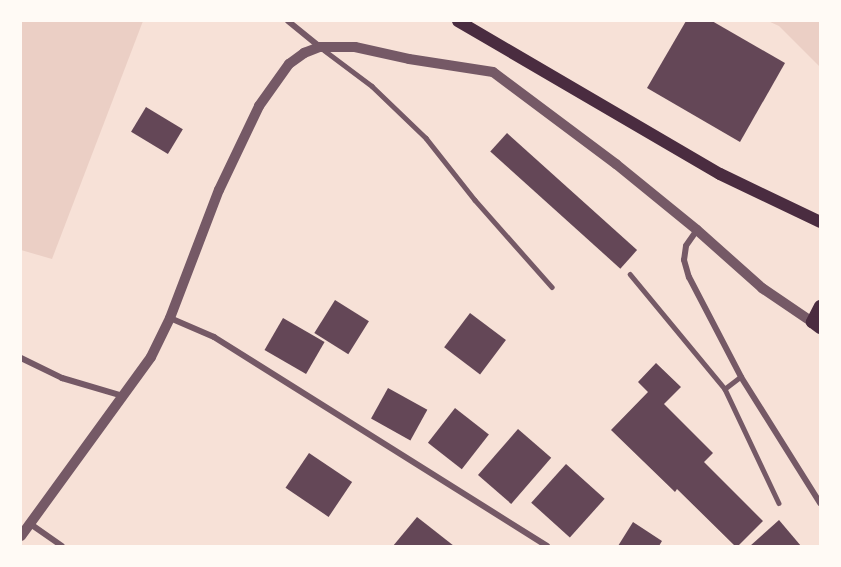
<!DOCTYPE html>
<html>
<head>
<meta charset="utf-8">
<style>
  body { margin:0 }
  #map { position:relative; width:841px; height:567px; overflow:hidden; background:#f7e1d7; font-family:"PT Sans",sans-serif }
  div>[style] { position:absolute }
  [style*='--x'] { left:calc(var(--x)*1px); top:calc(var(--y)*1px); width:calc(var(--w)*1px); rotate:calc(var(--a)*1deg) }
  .green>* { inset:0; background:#ebcfc5 }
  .building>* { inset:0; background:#644757; transform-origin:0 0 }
  .service>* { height:4.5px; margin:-2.25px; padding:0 2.25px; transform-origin:2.25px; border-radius:2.25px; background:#755966 }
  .minor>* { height:6px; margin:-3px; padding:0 3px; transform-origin:3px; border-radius:3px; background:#755966 }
  .tertiary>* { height:10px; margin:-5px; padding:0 5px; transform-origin:5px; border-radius:5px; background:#755966 }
  .secondary>* { height:12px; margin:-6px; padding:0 6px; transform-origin:6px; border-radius:6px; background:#4a2c40 }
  span { translate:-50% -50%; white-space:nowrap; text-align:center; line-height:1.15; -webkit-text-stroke:4.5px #fffaf5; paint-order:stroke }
  .frame { position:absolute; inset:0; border:22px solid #fffaf5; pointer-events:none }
</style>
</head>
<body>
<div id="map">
  <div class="green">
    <div style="clip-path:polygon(21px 21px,143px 21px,52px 259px,21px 250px)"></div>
    <div style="clip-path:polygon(768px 21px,820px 21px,820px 67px,779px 26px)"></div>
  </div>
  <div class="building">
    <div style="clip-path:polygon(686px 21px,712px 21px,785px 63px,740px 142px,647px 88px)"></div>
    <div style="left:146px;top:107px;width:43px;height:29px;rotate:31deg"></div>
    <div style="left:507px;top:133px;width:175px;height:25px;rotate:42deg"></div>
    <div style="left:335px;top:300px;width:40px;height:39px;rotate:32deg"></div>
    <div style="left:470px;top:313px;width:45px;height:43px;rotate:37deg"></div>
    <div style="left:283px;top:318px;width:48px;height:37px;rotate:30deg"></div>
    <div style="clip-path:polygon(656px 363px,681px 387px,664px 404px,713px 453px,704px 462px,763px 521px,738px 546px,735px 546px,677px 489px,675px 492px,611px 430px,648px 392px,638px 382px)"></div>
    <div style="left:388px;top:388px;width:45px;height:35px;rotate:29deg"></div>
    <div style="left:455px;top:408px;width:43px;height:44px;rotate:38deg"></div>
    <div style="left:518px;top:429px;width:44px;height:61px;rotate:41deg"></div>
    <div style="left:309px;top:453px;width:52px;height:42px;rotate:34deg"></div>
    <div style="left:566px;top:464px;width:52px;height:52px;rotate:42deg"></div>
    <div style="clip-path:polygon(417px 517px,426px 524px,454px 546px,393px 546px)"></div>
    <div style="clip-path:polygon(779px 520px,801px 546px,750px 546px)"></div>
    <div style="clip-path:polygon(633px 522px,662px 541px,659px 546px,618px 546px)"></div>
  </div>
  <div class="service">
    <div style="--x:324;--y:50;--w:60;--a:36.9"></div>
    <div style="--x:372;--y:86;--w:75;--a:43.9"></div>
    <div style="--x:426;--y:138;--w:79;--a:51.7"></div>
    <div style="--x:475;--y:200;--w:116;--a:48.5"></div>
    <div style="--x:630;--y:274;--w:149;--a:50.4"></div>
    <div style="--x:741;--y:377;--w:20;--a:143"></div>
    <div style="--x:725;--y:389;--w:126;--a:64.7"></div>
  </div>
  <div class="minor">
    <div style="--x:288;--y:21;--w:41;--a:39.1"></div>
    <div style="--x:697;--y:230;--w:19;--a:125"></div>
    <div style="--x:686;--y:246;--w:14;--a:98"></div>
    <div style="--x:684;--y:260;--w:18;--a:74"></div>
    <div style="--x:689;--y:277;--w:113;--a:62.5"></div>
    <div style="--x:741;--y:377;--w:149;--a:57.9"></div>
    <div style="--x:170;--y:318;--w:48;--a:23.4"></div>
    <div style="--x:214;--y:337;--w:393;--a:32.1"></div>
    <div style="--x:21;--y:358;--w:46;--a:26"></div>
    <div style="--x:62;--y:378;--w:64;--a:16.4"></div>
    <div style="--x:29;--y:523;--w:40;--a:34.9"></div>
  </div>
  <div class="tertiary">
    <div style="--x:21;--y:536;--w:221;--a:-54"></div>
    <div style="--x:151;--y:357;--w:43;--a:-64"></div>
    <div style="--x:170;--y:318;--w:137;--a:-69.1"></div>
    <div style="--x:219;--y:190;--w:93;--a:-64.5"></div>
    <div style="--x:259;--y:106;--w:52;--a:-54.5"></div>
    <div style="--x:289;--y:64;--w:19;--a:-36"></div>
    <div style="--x:304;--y:53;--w:17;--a:-21"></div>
    <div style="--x:320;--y:47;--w:35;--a:0"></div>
    <div style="--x:355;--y:47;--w:55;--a:12.5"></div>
    <div style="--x:409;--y:59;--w:85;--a:8.8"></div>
    <div style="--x:493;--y:72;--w:154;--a:36.8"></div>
    <div style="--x:616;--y:164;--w:104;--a:39.2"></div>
    <div style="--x:697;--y:230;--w:87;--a:41.7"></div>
    <div style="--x:762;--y:288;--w:60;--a:34.2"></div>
  </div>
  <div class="secondary">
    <div style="--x:458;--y:21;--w:303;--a:30.3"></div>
    <div style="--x:720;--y:174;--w:111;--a:25.6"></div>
    <div style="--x:820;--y:306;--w:18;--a:117"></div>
    <div style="--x:812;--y:322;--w:10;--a:37"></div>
  </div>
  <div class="frame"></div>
</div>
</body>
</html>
